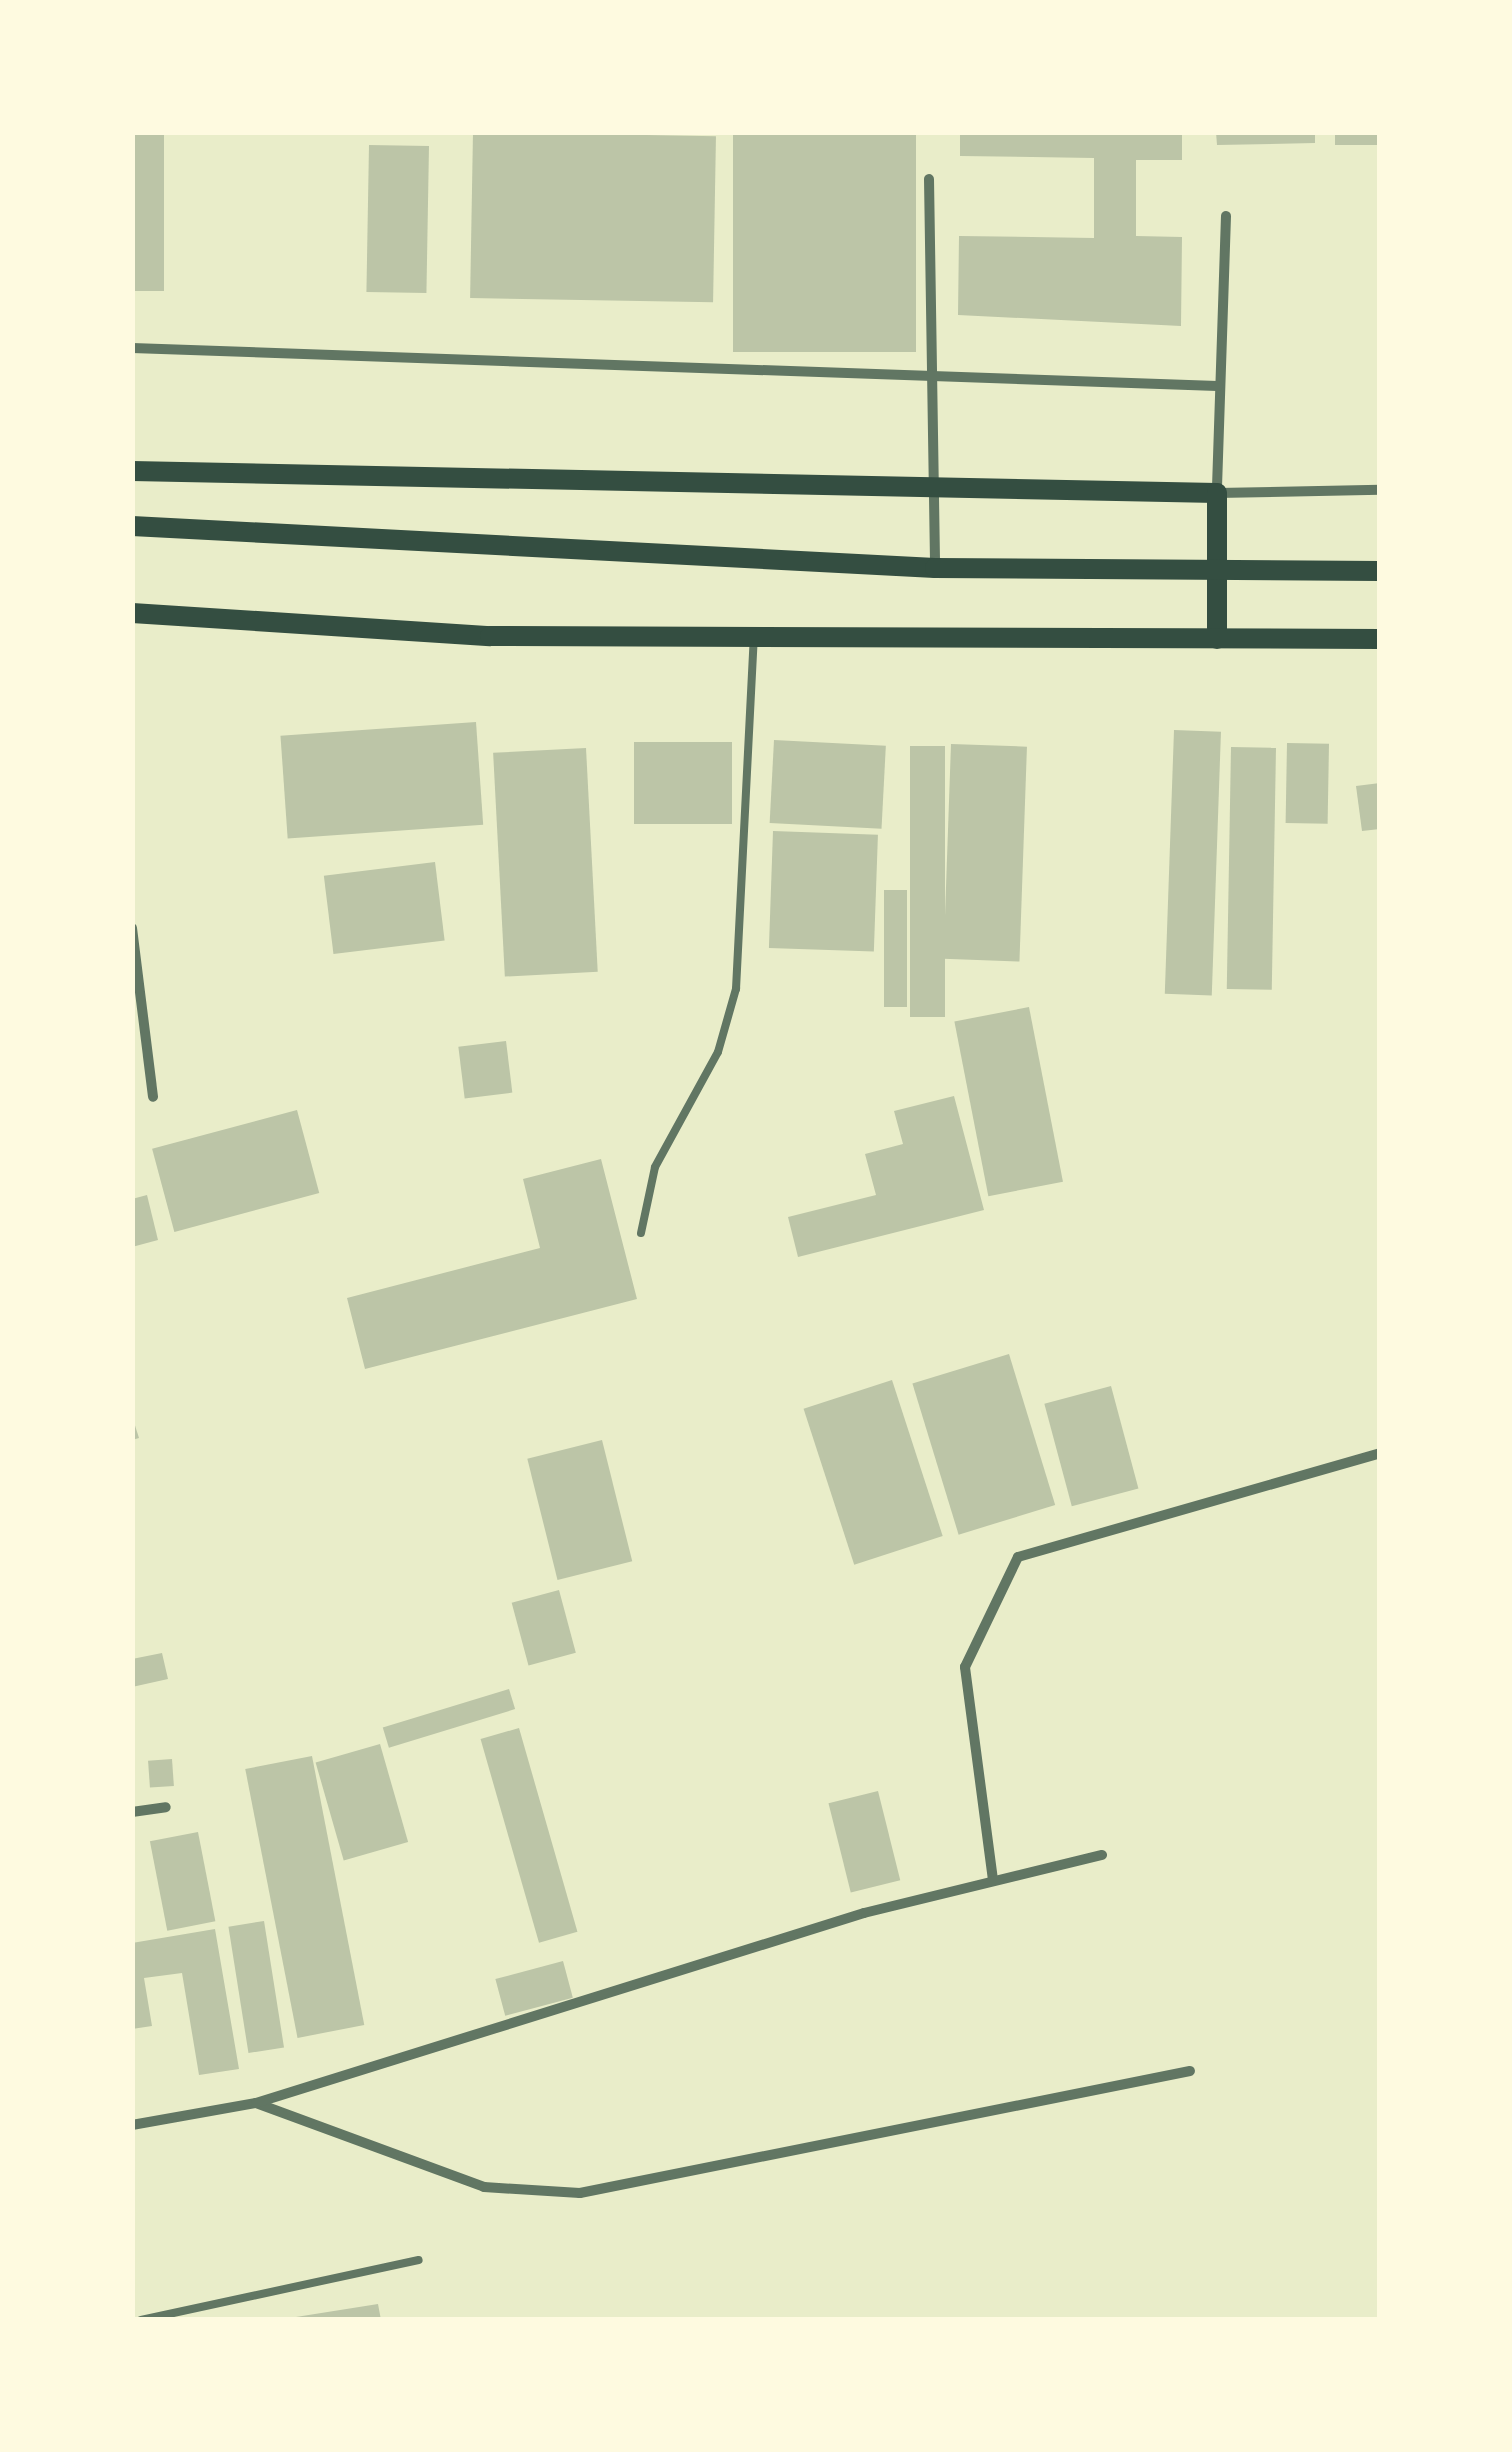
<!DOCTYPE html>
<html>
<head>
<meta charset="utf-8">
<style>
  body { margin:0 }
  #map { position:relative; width:1512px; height:2452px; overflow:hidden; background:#e9edc9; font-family:Inter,sans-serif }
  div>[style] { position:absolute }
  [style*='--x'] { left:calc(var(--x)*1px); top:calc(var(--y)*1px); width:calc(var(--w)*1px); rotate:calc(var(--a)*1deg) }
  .building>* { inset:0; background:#bcc5a7; transform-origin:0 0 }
  .service>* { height:8px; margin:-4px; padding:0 4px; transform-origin:4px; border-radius:4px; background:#617663 }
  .minor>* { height:10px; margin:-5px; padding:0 5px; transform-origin:5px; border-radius:5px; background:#617663 }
  .secondary>* { height:20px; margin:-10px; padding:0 10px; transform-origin:10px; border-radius:10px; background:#344e41 }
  span { translate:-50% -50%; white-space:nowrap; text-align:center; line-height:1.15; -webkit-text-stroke:10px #fefae0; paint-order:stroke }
  .frame { position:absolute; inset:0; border:135px solid #fefae0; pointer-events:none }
</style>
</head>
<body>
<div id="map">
  <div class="building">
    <div style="left:132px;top:132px;width:32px;height:159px"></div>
    <div style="left:473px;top:132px;width:243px;height:166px;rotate:1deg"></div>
    <div style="left:733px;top:132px;width:183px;height:220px"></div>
    <div style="clip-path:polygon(960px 132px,1182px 132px,1182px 160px,1136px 160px,1136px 236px,1182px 237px,1181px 326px,958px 315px,959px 236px,1094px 238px,1094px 158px,960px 156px)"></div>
    <div style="clip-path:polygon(1216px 132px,1315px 132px,1315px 143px,1217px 145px)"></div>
    <div style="left:1335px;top:132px;width:45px;height:13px"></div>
    <div style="left:369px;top:145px;width:60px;height:147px;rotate:1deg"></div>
    <div style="left:476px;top:722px;width:103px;height:196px;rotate:86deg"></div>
    <div style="left:1174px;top:730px;width:47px;height:264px;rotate:2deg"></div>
    <div style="left:774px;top:740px;width:112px;height:83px;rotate:3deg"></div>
    <div style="left:634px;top:742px;width:98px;height:82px"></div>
    <div style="left:1287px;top:743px;width:42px;height:80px;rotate:1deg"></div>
    <div style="left:951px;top:744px;width:76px;height:215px;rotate:2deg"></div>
    <div style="left:910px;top:746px;width:35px;height:271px"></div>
    <div style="left:1231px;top:747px;width:45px;height:242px;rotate:1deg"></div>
    <div style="left:586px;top:748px;width:224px;height:93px;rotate:87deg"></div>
    <div style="clip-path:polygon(1380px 783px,1380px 829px,1362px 831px,1356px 786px)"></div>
    <div style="left:773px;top:831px;width:105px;height:117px;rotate:2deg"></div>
    <div style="left:435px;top:862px;width:79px;height:112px;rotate:83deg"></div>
    <div style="left:884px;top:890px;width:23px;height:117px"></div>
    <div style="left:1029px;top:1007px;width:178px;height:76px;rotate:79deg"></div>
    <div style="left:506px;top:1041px;width:52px;height:48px;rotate:83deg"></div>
    <div style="clip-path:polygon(954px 1096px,984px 1210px,798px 1257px,788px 1217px,876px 1195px,865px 1154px,903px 1144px,894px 1111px)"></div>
    <div style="left:297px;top:1110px;width:86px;height:150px;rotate:75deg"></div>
    <div style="clip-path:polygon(601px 1159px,637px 1299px,365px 1369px,347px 1298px,540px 1248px,523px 1179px)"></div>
    <div style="clip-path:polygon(147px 1195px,158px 1240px,132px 1247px,132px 1199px)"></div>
    <div style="left:1009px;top:1354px;width:158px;height:101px;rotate:73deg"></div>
    <div style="left:892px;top:1380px;width:164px;height:93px;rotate:72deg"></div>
    <div style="left:1111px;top:1386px;width:106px;height:69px;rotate:75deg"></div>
    <div style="clip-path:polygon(132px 1416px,139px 1438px,132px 1440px)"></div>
    <div style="left:602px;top:1440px;width:125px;height:77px;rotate:76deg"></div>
    <div style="left:559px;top:1590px;width:65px;height:49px;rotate:75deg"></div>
    <div style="clip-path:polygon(162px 1653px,168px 1679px,132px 1687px,132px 1659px)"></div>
    <div style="left:509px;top:1689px;width:21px;height:132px;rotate:73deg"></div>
    <div style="left:519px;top:1728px;width:212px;height:40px;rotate:74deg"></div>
    <div style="left:380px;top:1744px;width:102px;height:67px;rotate:74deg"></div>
    <div style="left:312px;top:1756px;width:274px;height:68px;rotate:79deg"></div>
    <div style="left:172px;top:1759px;width:27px;height:24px;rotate:86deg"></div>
    <div style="left:878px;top:1791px;width:92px;height:51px;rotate:76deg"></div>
    <div style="left:198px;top:1832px;width:91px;height:49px;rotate:79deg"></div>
    <div style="left:264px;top:1921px;width:128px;height:36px;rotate:81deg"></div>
    <div style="clip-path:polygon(215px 1929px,239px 2069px,199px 2075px,182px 1973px,144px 1978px,152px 2026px,132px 2029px,132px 1943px)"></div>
    <div style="left:563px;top:1961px;width:38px;height:70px;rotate:75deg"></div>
    <div style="clip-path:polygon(378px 2304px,381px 2320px,296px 2320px,296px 2317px)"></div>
  </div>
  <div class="service">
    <div style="--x:641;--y:1233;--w:67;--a:-78"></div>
    <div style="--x:655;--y:1167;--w:131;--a:-61.3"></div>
    <div style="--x:718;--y:1052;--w:66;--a:-74.1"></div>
    <div style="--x:736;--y:989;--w:350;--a:-87.1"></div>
    <div style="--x:141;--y:2320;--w:284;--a:-12.2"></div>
  </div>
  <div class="minor">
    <div style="--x:929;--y:179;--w:388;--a:89.1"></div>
    <div style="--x:1226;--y:216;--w:277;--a:91.9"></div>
    <div style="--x:1217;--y:493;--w:163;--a:-1.1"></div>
    <div style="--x:132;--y:348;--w:1086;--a:2.01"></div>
    <div style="--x:132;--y:928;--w:170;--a:82.9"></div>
    <div style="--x:132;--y:1812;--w:34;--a:-8"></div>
    <div style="--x:993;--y:1880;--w:215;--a:-97.5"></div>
    <div style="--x:965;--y:1667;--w:122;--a:-64.3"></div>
    <div style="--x:1018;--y:1557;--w:377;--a:-16"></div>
    <div style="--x:256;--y:2103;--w:243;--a:20.2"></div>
    <div style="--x:484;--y:2187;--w:96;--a:3.6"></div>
    <div style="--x:580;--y:2193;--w:622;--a:-11.31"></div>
    <div style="--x:132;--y:2125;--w:126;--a:-10.1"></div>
    <div style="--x:256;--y:2103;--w:637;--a:-17.35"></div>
    <div style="--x:864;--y:1913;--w:245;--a:-13.7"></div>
  </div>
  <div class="secondary">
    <div style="--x:132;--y:471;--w:1085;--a:1.16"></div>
    <div style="--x:1217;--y:493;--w:146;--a:90"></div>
    <div style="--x:132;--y:526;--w:804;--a:2.99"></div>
    <div style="--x:935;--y:568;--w:445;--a:0.4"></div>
    <div style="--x:132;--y:613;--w:359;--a:3.7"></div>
    <div style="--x:490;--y:636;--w:890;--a:0.19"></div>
  </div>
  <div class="frame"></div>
</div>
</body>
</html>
